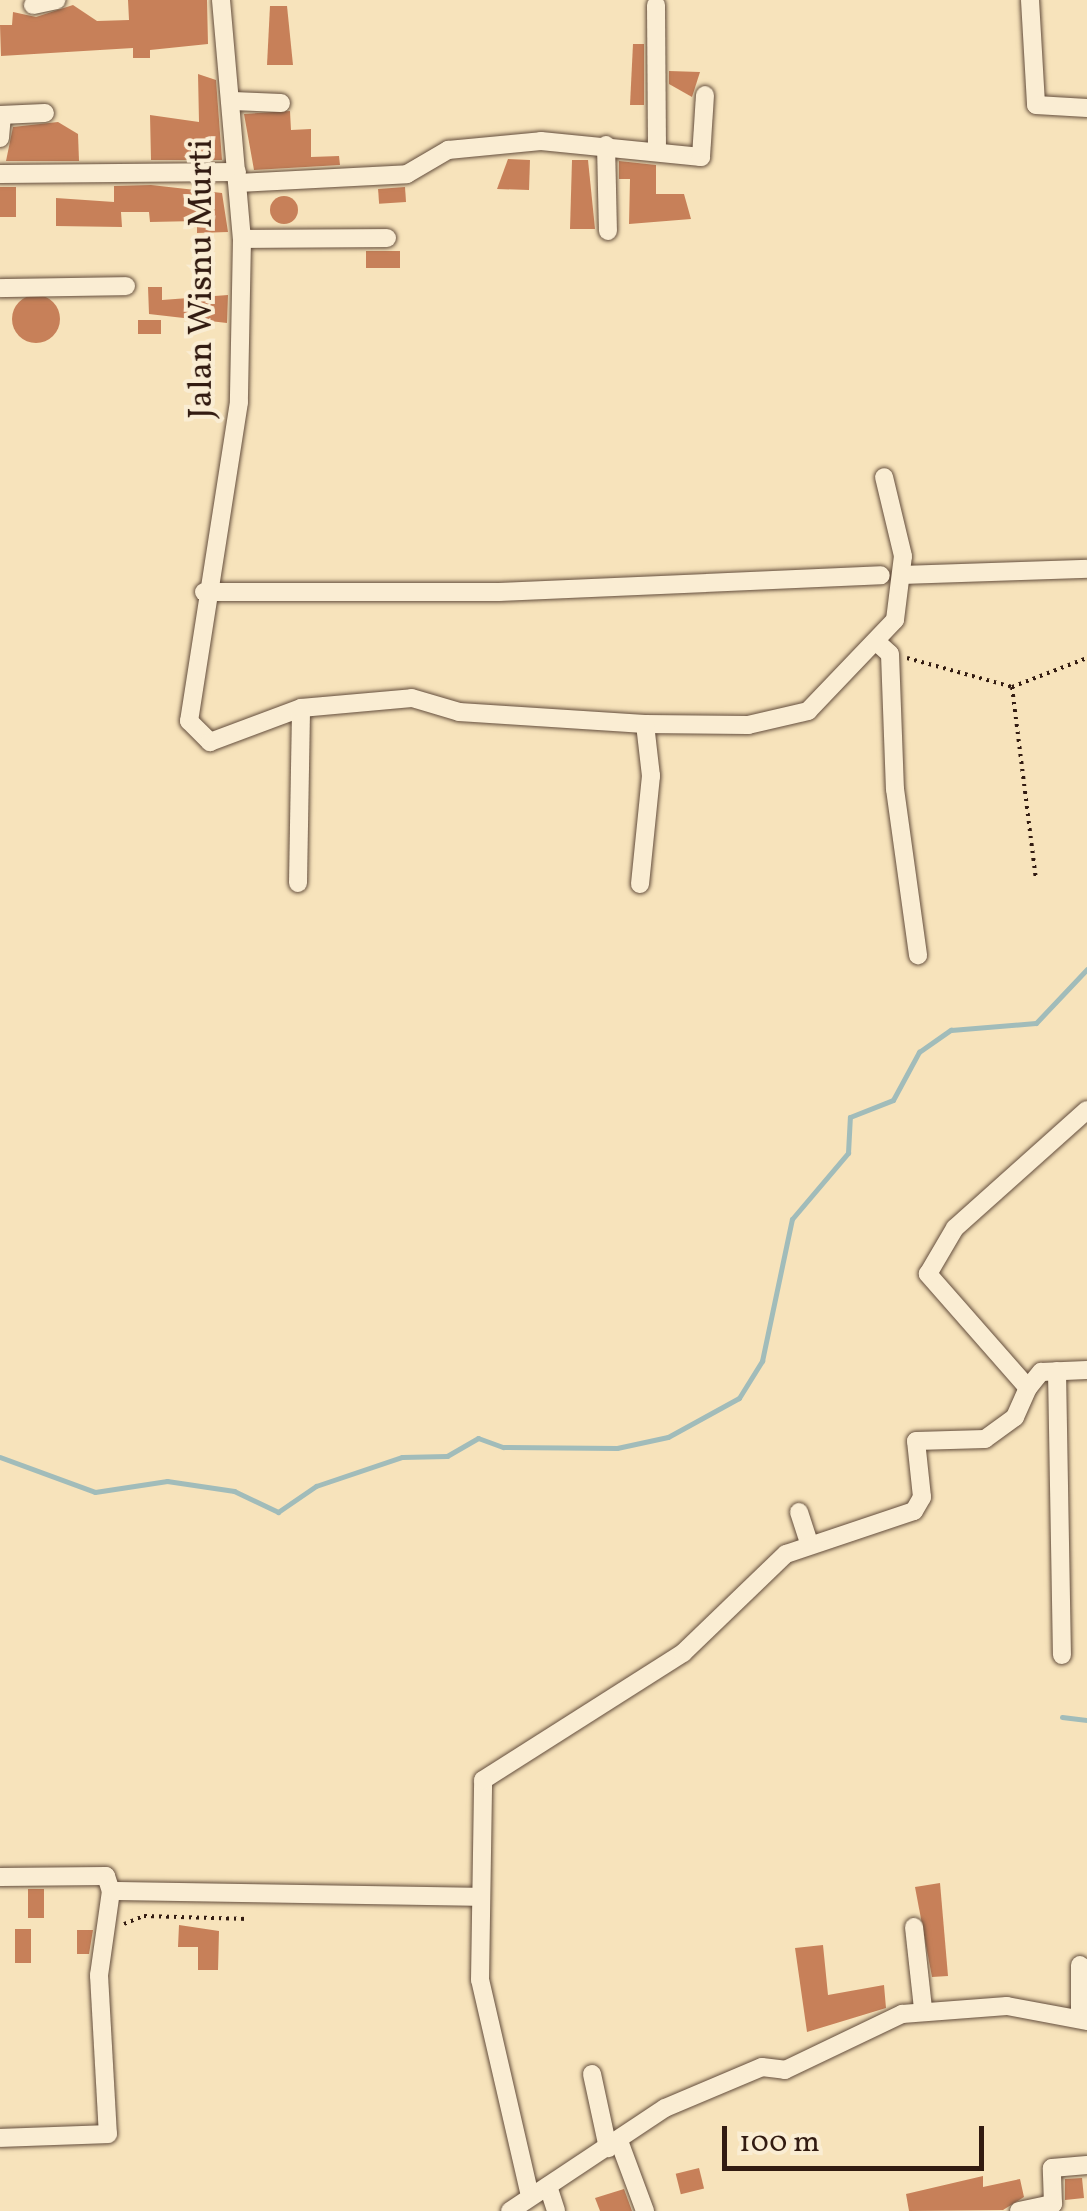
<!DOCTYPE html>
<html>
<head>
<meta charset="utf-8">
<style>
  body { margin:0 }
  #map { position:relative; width:1087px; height:2211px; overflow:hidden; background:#f7e3bb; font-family:Vollkorn,serif }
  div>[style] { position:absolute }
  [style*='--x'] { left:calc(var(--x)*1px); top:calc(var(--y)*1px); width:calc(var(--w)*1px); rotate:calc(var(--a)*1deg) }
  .stream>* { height:5px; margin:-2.5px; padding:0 2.5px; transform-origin:2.5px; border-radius:2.5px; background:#a1bcba }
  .building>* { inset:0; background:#c78059; transform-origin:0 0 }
  .round { border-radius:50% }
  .path>* { height:4px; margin-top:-2px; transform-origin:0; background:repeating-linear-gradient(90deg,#321b11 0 2.5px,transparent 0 7.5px) }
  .roads { filter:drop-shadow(0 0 2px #634d3c) drop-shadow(0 0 2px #634d3c) }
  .street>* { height:18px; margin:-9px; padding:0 9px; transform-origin:9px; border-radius:9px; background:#faedd3 }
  span { translate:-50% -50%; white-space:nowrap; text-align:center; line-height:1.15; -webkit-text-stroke:8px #faedd3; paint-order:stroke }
  .street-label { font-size:35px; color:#321b11 }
  .scale { position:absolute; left:722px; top:2126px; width:262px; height:45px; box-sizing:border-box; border:5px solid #321b11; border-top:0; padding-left:12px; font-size:30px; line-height:35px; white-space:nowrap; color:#321b11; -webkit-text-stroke:8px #faedd3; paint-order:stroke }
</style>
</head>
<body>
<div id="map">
  <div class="stream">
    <div style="--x:0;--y:1457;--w:101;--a:20.2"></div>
    <div style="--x:95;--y:1492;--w:73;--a:-8.7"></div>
    <div style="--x:167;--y:1481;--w:68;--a:8.5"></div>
    <div style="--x:234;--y:1491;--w:49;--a:25.5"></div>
    <div style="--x:278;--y:1512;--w:46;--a:-34.4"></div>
    <div style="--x:316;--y:1486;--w:91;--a:-18.6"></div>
    <div style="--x:402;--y:1457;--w:45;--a:-1.3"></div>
    <div style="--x:447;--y:1456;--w:36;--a:-30"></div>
    <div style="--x:478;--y:1438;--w:27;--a:20"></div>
    <div style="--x:503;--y:1447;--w:114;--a:0.5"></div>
    <div style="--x:617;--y:1448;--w:52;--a:-12.2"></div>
    <div style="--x:668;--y:1437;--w:81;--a:-28.8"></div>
    <div style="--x:739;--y:1398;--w:44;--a:-58.1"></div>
    <div style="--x:762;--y:1361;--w:145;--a:-78.1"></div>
    <div style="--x:792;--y:1219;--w:87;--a:-49.7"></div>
    <div style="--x:848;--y:1153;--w:36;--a:-87"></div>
    <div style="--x:850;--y:1117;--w:46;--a:-21.6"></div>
    <div style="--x:893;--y:1100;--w:55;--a:-61.6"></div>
    <div style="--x:919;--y:1052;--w:39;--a:-35"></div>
    <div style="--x:951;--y:1030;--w:85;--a:-4.7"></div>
    <div style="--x:1036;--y:1023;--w:74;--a:-46.6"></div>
    <div style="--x:1062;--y:1717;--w:25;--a:7"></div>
  </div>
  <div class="building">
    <div style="clip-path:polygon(128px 0,207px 0,208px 44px,150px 50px,150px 58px,133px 58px,133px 48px,1px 56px,0 25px,12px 25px,13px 12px,36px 17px,73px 5px,97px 21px,129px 20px)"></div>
    <div style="clip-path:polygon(270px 6px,287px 6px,293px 65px,267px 65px)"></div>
    <div style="clip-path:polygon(633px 44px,644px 44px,644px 105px,630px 105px)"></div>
    <div style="clip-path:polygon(669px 71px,700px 72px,692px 97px,669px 84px)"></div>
    <div style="clip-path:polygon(198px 74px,216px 80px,222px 160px,151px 160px,150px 115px,199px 122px)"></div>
    <div style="clip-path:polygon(290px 111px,291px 130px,311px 129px,311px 157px,339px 156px,340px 165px,254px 170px,244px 114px)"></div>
    <div style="clip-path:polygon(58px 122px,78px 134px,79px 161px,6px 161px,13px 127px)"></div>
    <div style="clip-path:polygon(508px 159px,530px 160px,529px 190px,497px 189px)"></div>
    <div style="clip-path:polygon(572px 160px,588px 160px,595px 229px,570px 229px)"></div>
    <div style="clip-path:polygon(619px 161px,656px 165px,656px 194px,684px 194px,691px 219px,629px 224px,630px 179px,619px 179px)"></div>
    <div style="clip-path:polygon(151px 185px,222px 193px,228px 232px,197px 233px,197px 221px,150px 222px,149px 212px,121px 212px,122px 227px,56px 226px,56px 198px,114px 202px,114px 186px)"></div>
    <div style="left:0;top:187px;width:16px;height:30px"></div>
    <div style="left:405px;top:187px;width:15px;height:27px;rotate:86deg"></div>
    <div class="round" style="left:270px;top:196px;width:28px;height:28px"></div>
    <div style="left:366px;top:251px;width:34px;height:17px"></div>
    <div style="clip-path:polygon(148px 287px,162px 287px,162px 300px,228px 295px,227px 323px,149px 314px)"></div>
    <div class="round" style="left:12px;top:295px;width:48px;height:48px"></div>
    <div style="left:138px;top:320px;width:23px;height:14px"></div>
    <div style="clip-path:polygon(940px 1883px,948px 1976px,932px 1977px,915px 1887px)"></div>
    <div style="left:28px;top:1889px;width:16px;height:29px"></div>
    <div style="clip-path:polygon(179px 1925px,219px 1931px,218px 1970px,198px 1970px,198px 1947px,178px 1947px)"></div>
    <div style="left:15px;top:1929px;width:16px;height:34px"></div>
    <div style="clip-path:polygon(77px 1930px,93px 1930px,89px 1954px,77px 1954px)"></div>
    <div style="clip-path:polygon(823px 1945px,828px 1995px,884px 1985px,886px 2008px,807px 2032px,795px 1948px)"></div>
    <div style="left:699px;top:2168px;width:21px;height:24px;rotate:76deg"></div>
    <div style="clip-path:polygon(983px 2176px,983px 2187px,1020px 2179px,1024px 2197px,1003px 2210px,909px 2211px,906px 2194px)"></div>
    <div style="clip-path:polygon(1082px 2178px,1084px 2198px,1065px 2200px,1065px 2179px)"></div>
    <div style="clip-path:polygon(624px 2189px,632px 2211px,600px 2211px,595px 2198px)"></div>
  </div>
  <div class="path">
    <div style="--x:907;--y:658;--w:109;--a:15.4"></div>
    <div style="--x:1012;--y:687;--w:80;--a:-21.1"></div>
    <div style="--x:1012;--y:687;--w:194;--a:82.9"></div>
    <div style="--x:124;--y:1924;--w:22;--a:-22"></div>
    <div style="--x:144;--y:1916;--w:104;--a:1.7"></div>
  </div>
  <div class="roads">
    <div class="street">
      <div style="--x:221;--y:0;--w:240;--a:85"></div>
      <div style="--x:242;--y:239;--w:163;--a:91.1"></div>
      <div style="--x:239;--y:402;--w:323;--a:98.9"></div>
      <div style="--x:189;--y:721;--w:30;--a:45"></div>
      <div style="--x:210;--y:742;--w:97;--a:-20.5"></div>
      <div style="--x:1030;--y:0;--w:105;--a:86.7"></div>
      <div style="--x:1036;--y:105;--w:51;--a:3.4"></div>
      <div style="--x:33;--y:5;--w:24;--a:-12"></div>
      <div style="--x:656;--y:5;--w:147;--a:89.6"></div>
      <div style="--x:233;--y:101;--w:48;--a:2.4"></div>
      <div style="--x:0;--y:115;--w:45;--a:-2.5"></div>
      <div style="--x:0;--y:138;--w:23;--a:-85"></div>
      <div style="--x:606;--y:145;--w:86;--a:88.7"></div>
      <div style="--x:0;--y:174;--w:237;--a:-0.5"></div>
      <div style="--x:238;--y:183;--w:169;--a:-3"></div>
      <div style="--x:407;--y:174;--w:48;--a:-30.3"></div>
      <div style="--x:448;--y:150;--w:93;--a:-5.5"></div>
      <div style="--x:541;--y:141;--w:161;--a:5.7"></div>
      <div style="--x:701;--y:157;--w:62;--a:-86.3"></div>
      <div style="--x:242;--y:239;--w:145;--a:-0.4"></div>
      <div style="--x:0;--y:288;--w:126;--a:-0.9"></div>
      <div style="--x:903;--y:575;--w:184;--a:-1.9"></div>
      <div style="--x:204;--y:592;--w:295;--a:0"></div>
      <div style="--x:499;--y:592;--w:382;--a:-2.5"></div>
      <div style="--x:880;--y:645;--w:13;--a:42"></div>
      <div style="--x:890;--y:654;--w:135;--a:87.9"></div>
      <div style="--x:895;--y:789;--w:168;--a:82.1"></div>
      <div style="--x:298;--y:883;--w:175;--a:-89"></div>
      <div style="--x:301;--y:708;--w:111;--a:-5.1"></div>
      <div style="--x:412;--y:698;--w:49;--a:16.6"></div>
      <div style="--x:459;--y:712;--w:186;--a:3.7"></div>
      <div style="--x:645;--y:724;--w:103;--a:0.6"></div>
      <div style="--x:748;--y:725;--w:62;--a:-13.1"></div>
      <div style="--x:808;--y:711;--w:126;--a:-46.3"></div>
      <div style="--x:895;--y:620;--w:64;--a:-82.9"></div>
      <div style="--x:903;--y:556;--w:81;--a:-103.5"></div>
      <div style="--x:640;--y:884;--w:109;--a:-84.2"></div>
      <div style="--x:651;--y:776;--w:52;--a:-96.6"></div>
      <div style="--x:1057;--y:1371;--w:284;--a:89"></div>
      <div style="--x:1028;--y:1388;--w:21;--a:-51"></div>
      <div style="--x:1041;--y:1372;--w:46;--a:-2.5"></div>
      <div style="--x:799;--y:1512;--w:33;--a:72"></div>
      <div style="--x:0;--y:1877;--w:106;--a:-0.5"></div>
      <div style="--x:106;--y:1876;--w:16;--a:72"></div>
      <div style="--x:111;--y:1891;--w:85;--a:98.1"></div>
      <div style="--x:99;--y:1975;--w:159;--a:86.8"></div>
      <div style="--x:108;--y:2134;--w:108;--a:177.9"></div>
      <div style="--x:111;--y:1891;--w:369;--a:0.9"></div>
      <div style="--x:914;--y:1927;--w:82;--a:83.7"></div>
      <div style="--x:1080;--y:2019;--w:54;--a:-90"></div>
      <div style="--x:592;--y:2074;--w:76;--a:77.8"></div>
      <div style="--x:619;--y:2141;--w:75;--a:69.6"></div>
      <div style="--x:548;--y:2186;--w:26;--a:72"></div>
      <div style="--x:530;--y:2196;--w:222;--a:-103"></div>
      <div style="--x:480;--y:1980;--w:200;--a:-89.1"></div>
      <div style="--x:483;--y:1780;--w:237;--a:-32.4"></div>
      <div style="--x:683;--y:1653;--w:143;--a:-43.9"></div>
      <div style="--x:786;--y:1554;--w:135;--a:-18.6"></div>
      <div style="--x:914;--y:1511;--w:16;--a:-60"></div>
      <div style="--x:922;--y:1497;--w:56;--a:-96.1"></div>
      <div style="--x:916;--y:1441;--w:69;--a:-1.7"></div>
      <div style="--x:985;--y:1439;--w:37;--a:-36"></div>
      <div style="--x:1015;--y:1417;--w:32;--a:-66"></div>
      <div style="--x:1028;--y:1388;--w:152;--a:-131.3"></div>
      <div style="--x:928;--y:1274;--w:53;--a:-59.6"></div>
      <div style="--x:955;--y:1228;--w:177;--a:-41.8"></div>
      <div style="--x:510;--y:2211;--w:186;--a:-33.6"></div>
      <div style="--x:665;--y:2108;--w:105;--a:-22.9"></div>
      <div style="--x:762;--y:2067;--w:23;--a:7"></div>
      <div style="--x:785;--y:2070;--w:130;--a:-25.6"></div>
      <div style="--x:902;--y:2014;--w:105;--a:-4.4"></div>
      <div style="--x:1007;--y:2006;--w:81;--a:10.6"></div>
      <div style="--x:1019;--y:2211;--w:35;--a:-12"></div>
      <div style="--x:1053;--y:2204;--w:36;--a:-92"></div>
      <div style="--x:1052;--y:2168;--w:35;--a:-5"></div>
    </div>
  </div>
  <div class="street-label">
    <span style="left:202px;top:279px;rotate:-90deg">Jalan Wisnu Murti</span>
  </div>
  <div class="scale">100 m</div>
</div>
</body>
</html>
